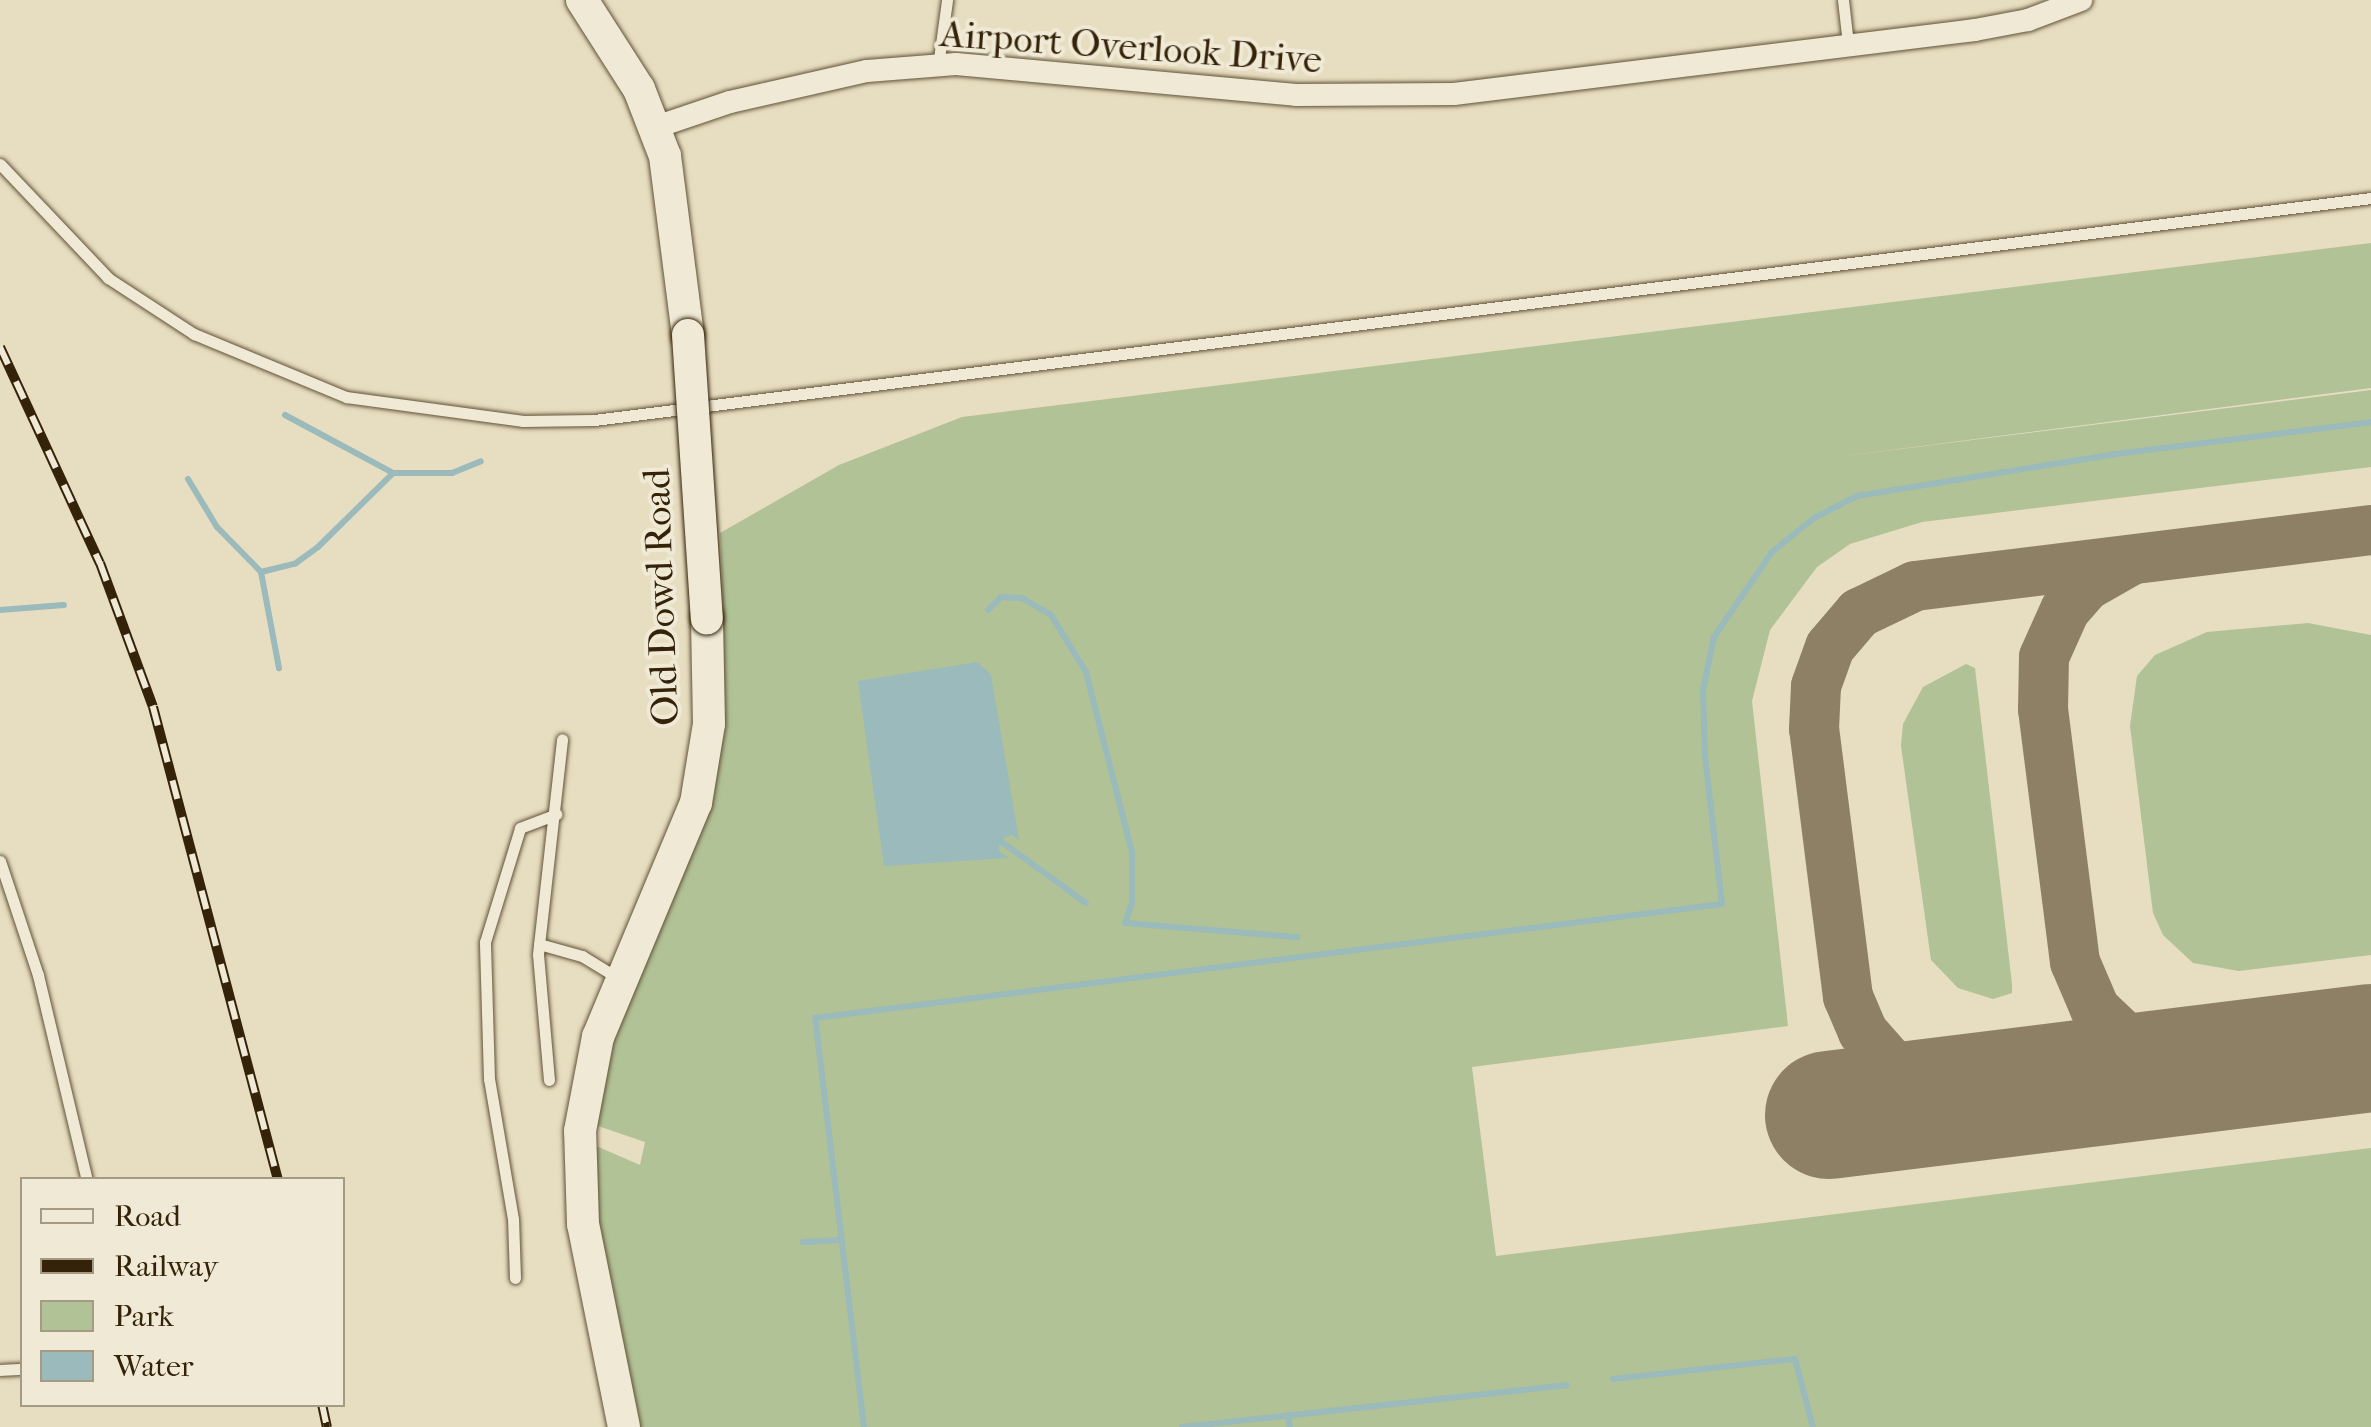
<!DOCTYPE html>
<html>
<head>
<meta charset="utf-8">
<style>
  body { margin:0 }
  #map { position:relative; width:2371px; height:1427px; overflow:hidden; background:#e7ddc0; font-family:"IM FELL French Canon",serif }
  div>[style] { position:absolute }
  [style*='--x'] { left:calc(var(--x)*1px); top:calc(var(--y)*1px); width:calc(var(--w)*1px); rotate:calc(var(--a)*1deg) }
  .green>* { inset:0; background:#b1c296 }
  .water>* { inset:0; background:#9ababb }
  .stream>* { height:6px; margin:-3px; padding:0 3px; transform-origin:3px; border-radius:3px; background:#9ababb }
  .taxiway>* { height:50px; margin:-25px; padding:0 25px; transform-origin:25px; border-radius:25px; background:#8e8064 }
  .runway>* { height:128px; margin:-64px; padding:0 64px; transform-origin:64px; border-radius:64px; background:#8e8064 }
  .roads { filter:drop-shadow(0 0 2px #625237) drop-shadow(0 0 2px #625237) }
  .lane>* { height:11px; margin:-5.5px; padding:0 5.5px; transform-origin:5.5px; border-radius:5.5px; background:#efe9d6 }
  .street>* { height:22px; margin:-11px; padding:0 11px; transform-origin:11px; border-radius:11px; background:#efe9d6 }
  .secondary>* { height:32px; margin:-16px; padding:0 16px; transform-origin:16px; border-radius:16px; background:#efe9d6 }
  .rail>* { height:10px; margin-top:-5px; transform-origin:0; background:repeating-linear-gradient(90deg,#efe9d6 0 19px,#352309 0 38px); box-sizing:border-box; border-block:2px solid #352309 }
  .bridges { filter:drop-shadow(0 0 2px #352309) drop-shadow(0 0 2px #352309) }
  .secondary-bridge>* { height:32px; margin:-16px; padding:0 16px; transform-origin:16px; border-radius:16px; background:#efe9d6 }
  span { translate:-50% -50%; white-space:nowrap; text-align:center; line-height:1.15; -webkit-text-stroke:8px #efe9d6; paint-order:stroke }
  .street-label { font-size:38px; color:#352309 }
  .legend { position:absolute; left:20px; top:1177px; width:325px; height:230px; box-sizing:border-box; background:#efe9d6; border:2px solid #a59a84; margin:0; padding:12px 18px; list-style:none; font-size:30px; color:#352309 }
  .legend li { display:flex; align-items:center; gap:20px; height:50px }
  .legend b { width:50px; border:2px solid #a59a84 }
</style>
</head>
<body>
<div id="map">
  <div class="green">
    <div style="clip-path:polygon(2371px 243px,2371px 388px,1821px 459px,2371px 390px,2371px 467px,1922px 522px,1850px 544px,1817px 567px,1770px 630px,1752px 701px,1788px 1026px,1472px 1067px,1496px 1256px,2371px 1148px,2371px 1427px,637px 1427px,598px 1241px,594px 1145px,640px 1165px,645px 1142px,595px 1125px,605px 1062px,633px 985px,701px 831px,719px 617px,724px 616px,720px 533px,839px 465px,962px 417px)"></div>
    <div style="clip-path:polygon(2308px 623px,2371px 635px,2371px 955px,2239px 971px,2193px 963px,2163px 935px,2153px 913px,2130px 726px,2137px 676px,2155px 655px,2207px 632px)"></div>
    <div style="clip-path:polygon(1966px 664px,1975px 668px,2012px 984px,2012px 993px,1993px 999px,1958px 988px,1931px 960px,1901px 746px,1903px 724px,1923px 687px)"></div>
  </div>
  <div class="water">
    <div style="clip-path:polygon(978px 662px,991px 675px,1019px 840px,1011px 835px,999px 840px,999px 851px,1009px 858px,884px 866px,858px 681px)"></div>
  </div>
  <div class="stream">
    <div style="--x:285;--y:415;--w:123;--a:28.2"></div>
    <div style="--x:188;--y:479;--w:56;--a:58.9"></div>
    <div style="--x:217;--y:527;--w:63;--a:45.6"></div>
    <div style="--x:261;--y:572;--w:98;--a:79.4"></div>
    <div style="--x:261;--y:572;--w:36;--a:-14"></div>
    <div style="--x:296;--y:563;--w:27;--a:-36"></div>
    <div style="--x:318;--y:547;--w:105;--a:-44.6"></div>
    <div style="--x:393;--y:473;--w:59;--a:0"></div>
    <div style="--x:452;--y:473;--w:31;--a:-22"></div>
    <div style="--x:0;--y:610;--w:64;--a:-4.5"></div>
    <div style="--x:988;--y:610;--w:18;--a:-45"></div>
    <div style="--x:1001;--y:597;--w:21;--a:3"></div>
    <div style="--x:1022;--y:598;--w:34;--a:30"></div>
    <div style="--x:1051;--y:615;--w:67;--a:58.4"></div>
    <div style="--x:1086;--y:672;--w:187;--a:75.7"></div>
    <div style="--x:1132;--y:853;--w:50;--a:90"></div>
    <div style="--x:1132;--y:903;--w:21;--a:109"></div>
    <div style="--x:1125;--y:923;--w:173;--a:4.7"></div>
    <div style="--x:999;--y:840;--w:107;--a:35.9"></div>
    <div style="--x:803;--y:1242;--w:37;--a:-3"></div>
    <div style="--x:1613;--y:1379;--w:183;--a:-6.3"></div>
    <div style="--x:1795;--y:1359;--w:70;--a:75.2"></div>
    <div style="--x:1288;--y:1415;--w:12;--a:81"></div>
    <div style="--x:864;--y:1427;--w:412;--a:-96.8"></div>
    <div style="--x:815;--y:1018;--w:914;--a:-7.16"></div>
    <div style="--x:1722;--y:904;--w:148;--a:-96.6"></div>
    <div style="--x:1705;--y:757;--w:67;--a:-91.7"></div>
    <div style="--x:1703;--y:690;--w:54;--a:-78.3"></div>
    <div style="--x:1714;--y:637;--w:103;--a:-55.7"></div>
    <div style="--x:1772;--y:552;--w:54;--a:-39"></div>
    <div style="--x:1814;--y:518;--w:48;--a:-27.1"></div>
    <div style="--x:1857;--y:496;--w:261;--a:-9.2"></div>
    <div style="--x:2115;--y:454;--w:258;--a:-7.1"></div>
    <div style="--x:1182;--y:1427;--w:387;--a:-6.2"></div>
  </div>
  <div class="taxiway">
    <div style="--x:2128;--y:562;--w:48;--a:150.3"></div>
    <div style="--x:2086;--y:586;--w:32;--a:131"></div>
    <div style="--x:2065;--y:610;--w:51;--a:114.1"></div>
    <div style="--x:2044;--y:657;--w:52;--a:91.1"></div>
    <div style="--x:2043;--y:709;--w:255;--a:82.8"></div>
    <div style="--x:2075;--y:962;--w:51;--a:66.9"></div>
    <div style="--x:2095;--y:1009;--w:55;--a:43.5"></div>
    <div style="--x:2135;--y:1047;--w:44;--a:21.3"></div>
    <div style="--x:2176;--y:1063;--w:62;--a:1.8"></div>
    <div style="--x:1979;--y:1097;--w:42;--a:-173.2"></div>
    <div style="--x:1937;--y:1092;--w:41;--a:-154.1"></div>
    <div style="--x:1900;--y:1074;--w:56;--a:-131.4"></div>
    <div style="--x:1863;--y:1032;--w:38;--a:-113"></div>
    <div style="--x:1848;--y:997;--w:270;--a:-97.2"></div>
    <div style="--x:1814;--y:729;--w:43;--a:-87.3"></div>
    <div style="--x:1816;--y:686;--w:41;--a:-70.3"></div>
    <div style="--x:1830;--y:647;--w:45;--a:-49.5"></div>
    <div style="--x:1859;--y:613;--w:62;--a:-25.7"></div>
    <div style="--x:1915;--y:586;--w:459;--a:-7"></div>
  </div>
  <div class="runway">
    <div style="--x:1829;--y:1115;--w:546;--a:-7.05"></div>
  </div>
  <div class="roads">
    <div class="lane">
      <div style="--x:1843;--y:0;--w:44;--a:83.5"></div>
      <div style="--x:938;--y:66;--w:67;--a:-82.2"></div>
      <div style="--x:0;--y:164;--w:157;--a:46.5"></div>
      <div style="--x:108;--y:278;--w:103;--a:33.1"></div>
      <div style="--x:194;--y:334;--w:165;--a:22.5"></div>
      <div style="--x:346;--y:397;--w:179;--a:7.7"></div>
      <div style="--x:523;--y:421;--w:71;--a:-0.8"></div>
      <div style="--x:594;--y:420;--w:1791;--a:-7.12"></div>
      <div style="--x:0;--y:861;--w:120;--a:71.6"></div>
      <div style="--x:38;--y:975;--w:211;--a:76.6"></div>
      <div style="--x:539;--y:944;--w:45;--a:15.6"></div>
      <div style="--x:582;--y:956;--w:42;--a:31.4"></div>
      <div style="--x:549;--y:1080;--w:126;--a:-95"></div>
      <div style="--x:538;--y:954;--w:216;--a:-83.6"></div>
      <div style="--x:515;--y:1278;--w:59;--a:-91.9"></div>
      <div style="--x:513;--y:1219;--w:142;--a:-99.7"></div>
      <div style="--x:489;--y:1079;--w:137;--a:-91.7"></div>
      <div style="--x:485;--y:942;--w:119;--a:-72.9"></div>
      <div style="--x:520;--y:828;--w:39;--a:-21"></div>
      <div style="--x:0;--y:1370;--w:22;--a:-3"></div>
    </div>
    <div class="street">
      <div style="--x:656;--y:127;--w:78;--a:-18.7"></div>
      <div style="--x:730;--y:102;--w:140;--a:-12.8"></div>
      <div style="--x:867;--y:71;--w:89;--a:-4.5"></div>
      <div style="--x:956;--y:64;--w:341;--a:5.2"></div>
      <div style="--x:1296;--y:95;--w:158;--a:-0.4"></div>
      <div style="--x:1454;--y:94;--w:525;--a:-7"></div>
      <div style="--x:1975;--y:30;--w:54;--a:-10.7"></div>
      <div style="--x:2028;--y:20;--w:57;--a:-20.7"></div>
    </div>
    <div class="secondary">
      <div style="--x:582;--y:0;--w:106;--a:57.4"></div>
      <div style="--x:639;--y:89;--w:72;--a:68.8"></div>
      <div style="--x:665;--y:156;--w:180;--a:82.7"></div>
      <div style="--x:624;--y:1427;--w:207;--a:-101.4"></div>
      <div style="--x:583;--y:1224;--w:93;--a:-91.8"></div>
      <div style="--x:580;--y:1131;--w:96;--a:-79.2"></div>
      <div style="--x:598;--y:1037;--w:254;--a:-67.3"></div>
      <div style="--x:696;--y:803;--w:80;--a:-80.7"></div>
      <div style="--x:709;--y:724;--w:106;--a:-91.1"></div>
    </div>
  </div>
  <div class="rail">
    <div style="--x:0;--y:347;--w:238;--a:65.2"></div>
    <div style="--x:100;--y:563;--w:153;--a:69.8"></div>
    <div style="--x:153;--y:707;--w:489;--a:75.2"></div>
    <div style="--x:322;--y:1404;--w:24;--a:78"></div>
  </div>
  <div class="bridges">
    <div class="secondary-bridge">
      <div style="--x:688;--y:335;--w:284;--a:86.2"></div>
    </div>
  </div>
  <div class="street-label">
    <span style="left:1131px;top:47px;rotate:4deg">Airport Overlook Drive</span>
    <span style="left:661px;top:597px;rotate:-92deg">Old Dowd Road</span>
  </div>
  <ul class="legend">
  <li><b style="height:12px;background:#efe9d6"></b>Road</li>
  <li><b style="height:12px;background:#352309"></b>Railway</li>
  <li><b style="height:28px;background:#b1c296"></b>Park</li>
  <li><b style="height:28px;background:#9ababb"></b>Water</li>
  </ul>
</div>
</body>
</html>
